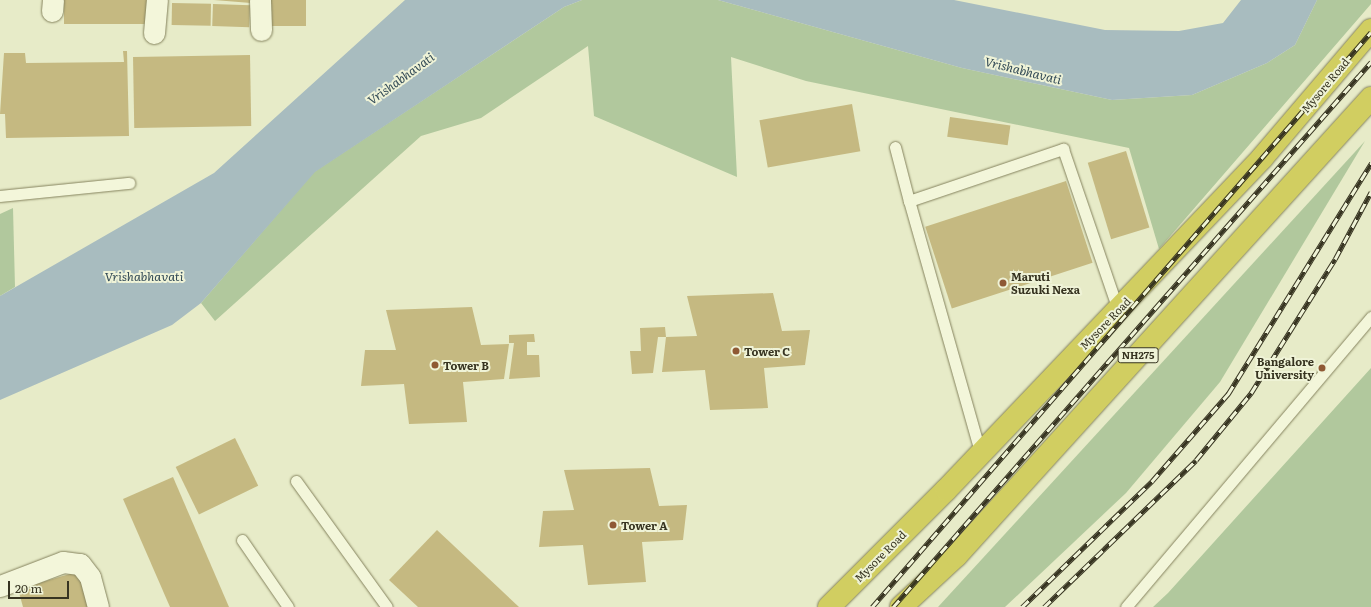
<!DOCTYPE html>
<html>
<head>
<meta charset="utf-8">
<style>
  body { margin:0 }
  #map { position:relative; width:1371px; height:607px; overflow:hidden; background:#e7ebc8; font-family:Literata,serif }
  div>[style] { position:absolute }
  [style*='--x'] { left:calc(var(--x)*1px); top:calc(var(--y)*1px); width:calc(var(--w)*1px); rotate:calc(var(--a)*1deg) }
  .green>* { inset:0; background:#b1c89d }
  .water>* { inset:0; background:#a8bcbf }
  .building>* { inset:0; background:#c5b981; transform-origin:0 0 }
  .roads { filter:drop-shadow(0 0 1px #85835e) drop-shadow(0 0 1px #85835e) }
  .lane>* { height:11px; margin:-5.5px; padding:0 5.5px; transform-origin:5.5px; border-radius:5.5px; background:#f3f6da }
  .street>* { height:21px; margin:-10.5px; padding:0 10.5px; transform-origin:10.5px; border-radius:10.5px; background:#f3f6da }
  .highway>* { height:22px; margin:-11px; padding:0 11px; transform-origin:11px; border-radius:11px; background:#d1ce61 }
  .rail>* { height:4.5px; margin-top:-2.25px; transform-origin:0; background:repeating-linear-gradient(90deg,#eff3d7 0 9px,#373421 0 18px); box-sizing:border-box; border-block:1px solid #373421 }
  .dots>* { width:11px; height:11px; translate:-50% -50%; box-sizing:border-box; border:2px solid #eff3d7; border-radius:50% }
  span { translate:-50% -50%; white-space:nowrap; text-align:center; line-height:1.15; -webkit-text-stroke:4px #eff3d7; paint-order:stroke }
  .shield-label span { padding:1px 3px; background:#eff3d7; border:1px solid; border-radius:3px; -webkit-text-stroke-width:0 }
  .shield-label { font-size:10px; color:#373421; font-weight:700 }
  .street-label { font-size:11px; color:#373421 }
  .poi-label { font-size:11px; color:#373421; font-weight:700 }
  .left { translate:0 -50%; text-align:left }
  .right { translate:-100% -50%; text-align:right }
  .water-label { font-size:12px; color:#314955; font-style:italic }
  .scale { position:absolute; left:8px; top:581px; width:61px; height:18px; box-sizing:border-box; border:2px solid #373421; border-top:0; padding-left:5px; font-size:12px; line-height:14px; white-space:nowrap; color:#373421; -webkit-text-stroke:3px #eff3d7; paint-order:stroke }
</style>
</head>
<body>
<div id="map">
  <div class="green">
    <div style="clip-path:polygon(582px 0,718px 0,962px 68px,1112px 100px,1192px 95px,1267px 63px,1295px 45px,1317px 0,1371px 0,1371px 4px,1159px 249px,1129px 148px,806px 81px,731px 57px,737px 177px,594px 116px,588px 46px,481px 118px,421px 136px,215px 321px,201px 303px,314px 172px,564px 7px)"></div>
    <div style="clip-path:polygon(1365px 141px,1220px 382px,1126px 493px,1005px 607px,938px 607px)"></div>
    <div style="clip-path:polygon(13px 208px,15px 287px,0 296px,0 214px)"></div>
    <div style="clip-path:polygon(1371px 368px,1371px 607px,1153px 607px,1168px 593px)"></div>
  </div>
  <div class="water">
    <div style="clip-path:polygon(405px 0,582px 0,564px 7px,315px 172px,201px 303px,172px 325px,0 400px,0 296px,214px 173px)"></div>
    <div style="clip-path:polygon(718px 0,954px 0,1105px 30px,1179px 31px,1223px 23px,1241px 0,1317px 0,1295px 45px,1267px 63px,1192px 95px,1112px 100px,962px 68px)"></div>
  </div>
  <div class="building">
    <div style="left:64px;top:0;width:89px;height:24px"></div>
    <div style="clip-path:polygon(214px 0,251px 0,251px 3px)"></div>
    <div style="left:267px;top:0;width:39px;height:26px"></div>
    <div style="left:172px;top:3px;width:39px;height:22px;rotate:1deg"></div>
    <div style="left:213px;top:4px;width:37px;height:22px;rotate:2deg"></div>
    <div style="clip-path:polygon(123px 51px,127px 51px,129px 136px,6px 138px,5px 114px,0 114px,4px 53px,25px 53px,26px 63px,124px 62px)"></div>
    <div style="left:250px;top:55px;width:71px;height:117px;rotate:89deg"></div>
    <div style="left:852px;top:104px;width:48px;height:94px;rotate:80deg"></div>
    <div style="left:950px;top:117px;width:61px;height:20px;rotate:8deg"></div>
    <div style="left:1126px;top:151px;width:80px;height:40px;rotate:73deg"></div>
    <div style="left:1066px;top:181px;width:86px;height:148px;rotate:72deg"></div>
    <div style="clip-path:polygon(773px 293px,782px 331px,810px 330px,805px 365px,764px 368px,768px 408px,710px 410px,705px 370px,662px 372px,666px 337px,697px 336px,687px 296px)"></div>
    <div style="clip-path:polygon(472px 307px,481px 345px,509px 344px,504px 379px,463px 382px,467px 422px,409px 424px,404px 384px,361px 386px,365px 350px,396px 350px,386px 310px)"></div>
    <div style="clip-path:polygon(665px 327px,666px 337px,658px 337px,653px 373px,632px 374px,630px 351px,641px 351px,640px 328px)"></div>
    <div style="clip-path:polygon(534px 334px,535px 342px,527px 342px,527px 355px,539px 355px,540px 377px,509px 379px,514px 343px,509px 343px,509px 335px)"></div>
    <div style="left:235px;top:438px;width:53px;height:66px;rotate:64deg"></div>
    <div style="clip-path:polygon(650px 468px,659px 506px,687px 505px,683px 540px,642px 542px,646px 582px,588px 585px,583px 545px,539px 547px,543px 511px,574px 510px,564px 470px)"></div>
    <div style="clip-path:polygon(173px 477px,229px 607px,170px 607px,123px 499px)"></div>
    <div style="clip-path:polygon(437px 530px,519px 607px,418px 607px,389px 580px)"></div>
    <div style="clip-path:polygon(80px 571px,90px 607px,23px 607px,18px 589px)"></div>
  </div>
  <div class="roads">
    <div class="lane">
      <div style="--x:895;--y:147;--w:56;--a:75.5"></div>
      <div style="--x:0;--y:196;--w:130;--a:-5.8"></div>
      <div style="--x:981;--y:455;--w:264;--a:-105.8"></div>
      <div style="--x:909;--y:201;--w:163;--a:-18.7"></div>
      <div style="--x:1063;--y:149;--w:170;--a:71.1"></div>
      <div style="--x:296;--y:481;--w:155;--a:54.2"></div>
      <div style="--x:242;--y:540;--w:81;--a:55.5"></div>
      <div style="--x:1126;--y:607;--w:380;--a:-49.8"></div>
    </div>
    <div class="street">
      <div style="--x:260;--y:0;--w:30;--a:88"></div>
      <div style="--x:52;--y:11;--w:11;--a:-85"></div>
      <div style="--x:154;--y:33;--w:33;--a:-85"></div>
      <div style="--x:0;--y:586;--w:67;--a:-20.9"></div>
      <div style="--x:63;--y:562;--w:17;--a:7"></div>
      <div style="--x:80;--y:564;--w:16;--a:52"></div>
      <div style="--x:90;--y:577;--w:31;--a:75"></div>
    </div>
    <div class="highway">
      <div style="--x:829;--y:607;--w:165;--a:-45"></div>
      <div style="--x:946;--y:490;--w:458;--a:-46.4"></div>
      <div style="--x:1262;--y:158;--w:168;--a:-49.6"></div>
      <div style="--x:901;--y:607;--w:75;--a:-42.8"></div>
      <div style="--x:956;--y:556;--w:618;--a:-47.82"></div>
    </div>
  </div>
  <div class="rail">
    <div style="--x:872;--y:607;--w:761;--a:-49.05"></div>
    <div style="--x:893;--y:607;--w:725;--a:-48.75"></div>
    <div style="--x:1022;--y:607;--w:181;--a:-44.1"></div>
    <div style="--x:1152;--y:481;--w:116;--a:-48.9"></div>
    <div style="--x:1228;--y:394;--w:272;--a:-58.2"></div>
    <div style="--x:1044;--y:607;--w:211;--a:-44"></div>
    <div style="--x:1196;--y:460;--w:87;--a:-50.6"></div>
    <div style="--x:1251;--y:393;--w:158;--a:-57.9"></div>
    <div style="--x:1335;--y:259;--w:76;--a:-61.8"></div>
  </div>
  <div class="dots">
    <div style="left:1003px;top:283px;background:#8f5934"></div>
    <div style="left:736px;top:351px;background:#8f5934"></div>
    <div style="left:435px;top:365px;background:#8f5934"></div>
    <div style="left:1322px;top:368px;background:#8f5934"></div>
    <div style="left:613px;top:525px;background:#8f5934"></div>
  </div>
  <div class="shield-label">
    <span style="left:1138px;top:355px">NH275</span>
  </div>
  <div class="street-label">
    <span style="left:1325px;top:85px;rotate:-50deg">Mysore Road</span>
    <span style="left:1105px;top:323px;rotate:-46deg">Mysore Road</span>
    <span style="left:880px;top:556px;rotate:-45deg">Mysore Road</span>
  </div>
  <div class="poi-label">
    <span class="left" style="left:1011px;top:283px">Maruti<br>Suzuki Nexa</span>
    <span class="left" style="left:744px;top:351px">Tower C</span>
    <span class="right" style="left:1314px;top:368px">Bangalore<br>University</span>
    <span class="left" style="left:443px;top:365px">Tower B</span>
    <span class="left" style="left:621px;top:525px">Tower A</span>
  </div>
  <div class="water-label">
    <span style="left:1023px;top:71px;rotate:14deg">Vrishabhavati</span>
    <span style="left:401px;top:79px;rotate:-36deg">Vrishabhavati</span>
    <span style="left:144px;top:277px">Vrishabhavati</span>
  </div>
  <div class="scale">20 m</div>
</div>
</body>
</html>
